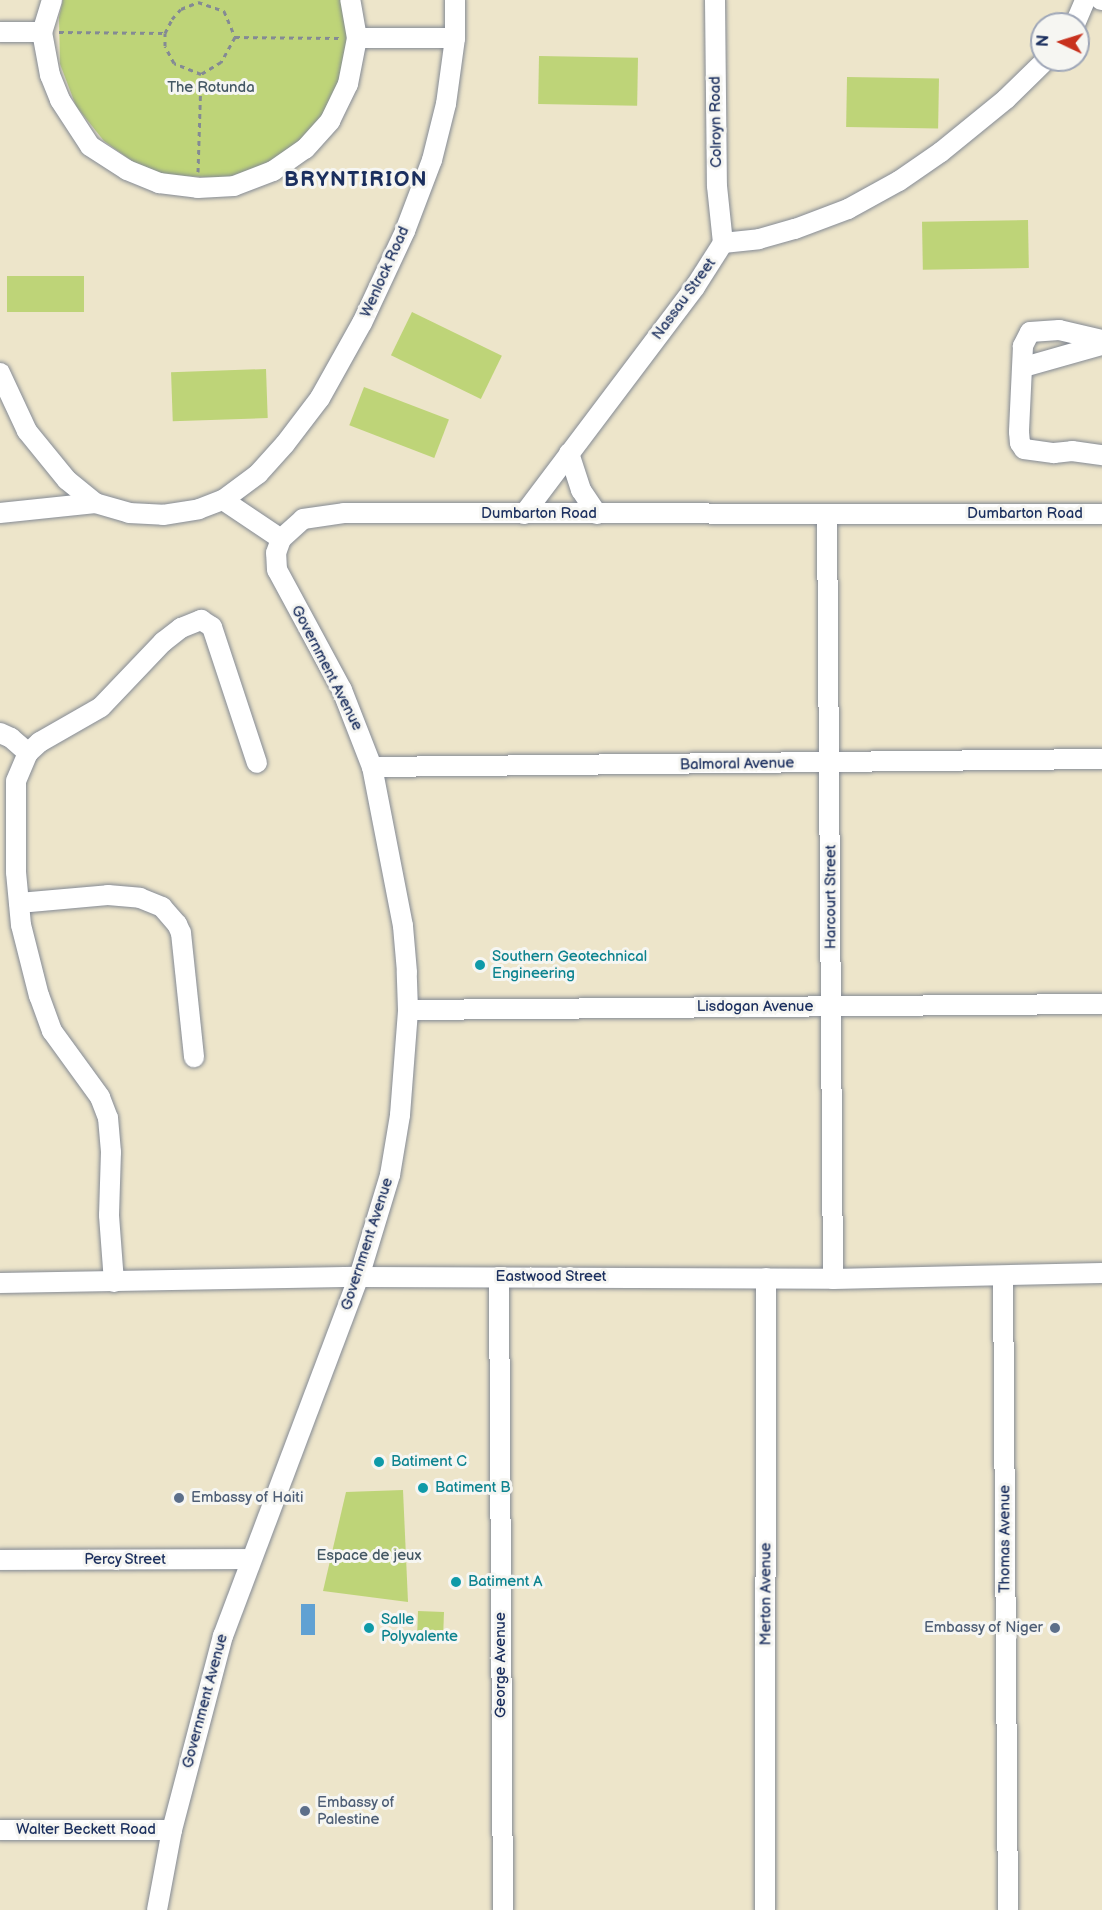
<!DOCTYPE html>
<html>
<head>
<meta charset="utf-8">
<style>
  body { margin:0 }
  #map { position:relative; width:1102px; height:1910px; overflow:hidden; background:#ede5ca; font-family:"Balsamiq Sans",sans-serif }
  div>[style] { position:absolute }
  [style*='--x'] { left:calc(var(--x)*1px); top:calc(var(--y)*1px); width:calc(var(--w)*1px); rotate:calc(var(--a)*1deg) }
  .green>* { inset:0; background:#bed478; transform-origin:0 0 }
  .water>* { inset:0; background:#60a1d3; transform-origin:0 0 }
  .path>* { height:3px; margin-top:-1.5px; transform-origin:0; background:repeating-linear-gradient(90deg,#848a94 0 4.5px,transparent 0 9px) }
  .roads { filter:drop-shadow(0 0 2px #848a94) drop-shadow(0 0 2px #848a94) }
  .street>* { height:20px; margin:-10px; padding:0 10px; transform-origin:10px; border-radius:10px; background:#fff }
  .dots>* { width:16px; height:16px; translate:-50% -50%; box-sizing:border-box; border:3px solid #f6f6f2; border-radius:50% }
  span { translate:-50% -50%; white-space:nowrap; text-align:center; line-height:1.15; -webkit-text-stroke:6px #f6f6f2; paint-order:stroke }
  .park-label { font-size:15px; color:#445864 }
  .street-label { font-size:15px; color:#1b2f5e }
  .culture-label { font-size:15px; color:#0d838f }
  .left { translate:0 -50%; text-align:left }
  .service-label { font-size:15px; color:#4e5e75 }
  .right { translate:-100% -50%; text-align:right }
  .district-label { font-size:21px; color:#1b2f5e; font-weight:700; letter-spacing:1.5px }
  .north { position:absolute; left:1030px; top:12px; width:60px; height:60px; box-sizing:border-box; background:#f6f6f2; border:2px solid #9ea6b7; border-radius:50%; rotate:274deg; font-size:16px; font-weight:700; line-height:24px; text-align:center; color:#1b2f5e }
  .north::after { content:''; display:block; margin:auto; width:21px; height:27px; background:#c8321e; clip-path:polygon(50% 0,100% 100%,50% 72%,0 100%) }
</style>
</head>
<body>
<div id="map">
  <div class="green">
    <div style="clip-path:polygon(63px 0,343px 0,347px 14px,346px 57px,333px 98px,311px 131px,272px 162px,226px 178px,164px 175px,132px 161px,104px 141px,76px 106px,60px 64px,59px 17px)"></div>
    <div style="left:539px;top:56px;width:99px;height:48px;rotate:1deg"></div>
    <div style="left:847px;top:77px;width:92px;height:50px;rotate:1deg"></div>
    <div style="left:1028px;top:220px;width:48px;height:106px;rotate:89deg"></div>
    <div style="left:84px;top:276px;width:36px;height:77px;rotate:90deg"></div>
    <div style="left:412px;top:312px;width:100px;height:48px;rotate:26deg"></div>
    <div style="left:266px;top:369px;width:49px;height:95px;rotate:88deg"></div>
    <div style="left:364px;top:387px;width:91px;height:41px;rotate:21deg"></div>
    <div style="clip-path:polygon(403px 1490px,408px 1602px,323px 1591px,346px 1492px)"></div>
    <div style="left:418px;top:1611px;width:26px;height:29px;rotate:2deg"></div>
  </div>
  <div class="water">
    <div style="left:315px;top:1604px;width:31px;height:14px;rotate:90deg"></div>
  </div>
  <div class="path">
    <div style="--x:198;--y:2;--w:28;--a:19"></div>
    <div style="--x:224;--y:11;--w:28;--a:67"></div>
    <div style="--x:235;--y:37;--w:29;--a:119"></div>
    <div style="--x:221;--y:62;--w:23;--a:149"></div>
    <div style="--x:201;--y:74;--w:29;--a:-158"></div>
    <div style="--x:174;--y:63;--w:19;--a:-118"></div>
    <div style="--x:165;--y:46;--w:13;--a:-90"></div>
    <div style="--x:165;--y:33;--w:16;--a:-63"></div>
    <div style="--x:172;--y:19;--w:13;--a:-48"></div>
    <div style="--x:181;--y:9;--w:18;--a:-22"></div>
    <div style="--x:59;--y:32;--w:106;--a:0.5"></div>
    <div style="--x:235;--y:37;--w:106;--a:0.5"></div>
    <div style="--x:198;--y:172;--w:98;--a:-88.2"></div>
  </div>
  <div class="roads">
    <div class="street">
      <div style="--x:52;--y:0;--w:34;--a:107"></div>
      <div style="--x:42;--y:32;--w:44;--a:79.5"></div>
      <div style="--x:50;--y:75;--w:27;--a:68"></div>
      <div style="--x:60;--y:100;--w:55;--a:56.9"></div>
      <div style="--x:90;--y:146;--w:44;--a:33"></div>
      <div style="--x:127;--y:170;--w:35;--a:22"></div>
      <div style="--x:159;--y:183;--w:39;--a:7"></div>
      <div style="--x:198;--y:188;--w:36;--a:-3"></div>
      <div style="--x:234;--y:186;--w:42;--a:-21"></div>
      <div style="--x:273;--y:171;--w:39;--a:-35"></div>
      <div style="--x:305;--y:149;--w:38;--a:-48"></div>
      <div style="--x:330;--y:121;--w:41;--a:-64.1"></div>
      <div style="--x:348;--y:84;--w:47;--a:-78.9"></div>
      <div style="--x:357;--y:38;--w:39;--a:-100"></div>
      <div style="--x:715;--y:0;--w:186;--a:89.4"></div>
      <div style="--x:717;--y:186;--w:57;--a:84"></div>
      <div style="--x:1101;--y:0;--w:1;--a:0"></div>
      <div style="--x:1075;--y:24;--w:26;--a:-67"></div>
      <div style="--x:0;--y:32;--w:42;--a:0"></div>
      <div style="--x:357;--y:38;--w:98;--a:0"></div>
      <div style="--x:723;--y:243;--w:36;--a:-6"></div>
      <div style="--x:759;--y:239;--w:37;--a:-16"></div>
      <div style="--x:795;--y:229;--w:57;--a:-20.7"></div>
      <div style="--x:848;--y:209;--w:58;--a:-28.8"></div>
      <div style="--x:899;--y:181;--w:51;--a:-34.6"></div>
      <div style="--x:941;--y:152;--w:84;--a:-39.2"></div>
      <div style="--x:1006;--y:99;--w:56;--a:-44.3"></div>
      <div style="--x:1102;--y:340;--w:44;--a:-166.9"></div>
      <div style="--x:1059;--y:330;--w:29;--a:176"></div>
      <div style="--x:1030;--y:332;--w:16;--a:117"></div>
      <div style="--x:1023;--y:346;--w:86;--a:92.7"></div>
      <div style="--x:1019;--y:432;--w:11;--a:85"></div>
      <div style="--x:1020;--y:443;--w:7;--a:56"></div>
      <div style="--x:1024;--y:449;--w:30;--a:8"></div>
      <div style="--x:1054;--y:453;--w:18;--a:-6"></div>
      <div style="--x:1072;--y:451;--w:30;--a:8"></div>
      <div style="--x:1024;--y:367;--w:81;--a:-15.8"></div>
      <div style="--x:0;--y:373;--w:64;--a:65"></div>
      <div style="--x:27;--y:431;--w:63;--a:50.8"></div>
      <div style="--x:67;--y:480;--w:36;--a:39"></div>
      <div style="--x:569;--y:453;--w:39;--a:72"></div>
      <div style="--x:581;--y:490;--w:29;--a:56"></div>
      <div style="--x:223;--y:500;--w:44;--a:-36.6"></div>
      <div style="--x:258;--y:474;--w:40;--a:-48"></div>
      <div style="--x:285;--y:444;--w:58;--a:-52.7"></div>
      <div style="--x:320;--y:398;--w:86;--a:-60.8"></div>
      <div style="--x:362;--y:323;--w:102;--a:-64.9"></div>
      <div style="--x:405;--y:231;--w:76;--a:-69.2"></div>
      <div style="--x:432;--y:160;--w:58;--a:-76"></div>
      <div style="--x:446;--y:104;--w:67;--a:-82.2"></div>
      <div style="--x:455;--y:38;--w:38;--a:-90"></div>
      <div style="--x:0;--y:513;--w:96;--a:-6"></div>
      <div style="--x:95;--y:503;--w:35;--a:16"></div>
      <div style="--x:129;--y:513;--w:34;--a:3"></div>
      <div style="--x:163;--y:515;--w:36;--a:-9"></div>
      <div style="--x:199;--y:509;--w:26;--a:-21"></div>
      <div style="--x:223;--y:500;--w:70;--a:33.9"></div>
      <div style="--x:524;--y:514;--w:284;--a:-53"></div>
      <div style="--x:695;--y:287;--w:52;--a:-57.5"></div>
      <div style="--x:827;--y:514;--w:765;--a:89.55"></div>
      <div style="--x:0;--y:733;--w:12;--a:24"></div>
      <div style="--x:11;--y:738;--w:23;--a:41"></div>
      <div style="--x:372;--y:767;--w:730;--a:-0.63"></div>
      <div style="--x:19;--y:903;--w:89;--a:-5.1"></div>
      <div style="--x:108;--y:895;--w:32;--a:5"></div>
      <div style="--x:140;--y:898;--w:24;--a:22"></div>
      <div style="--x:162;--y:907;--w:23;--a:49"></div>
      <div style="--x:177;--y:924;--w:10;--a:66"></div>
      <div style="--x:181;--y:933;--w:125;--a:84"></div>
      <div style="--x:408;--y:1010;--w:694;--a:-0.5"></div>
      <div style="--x:1003;--y:1276;--w:634;--a:89.55"></div>
      <div style="--x:499;--y:1277;--w:633;--a:89.64"></div>
      <div style="--x:114;--y:1282;--w:67;--a:-94.3"></div>
      <div style="--x:109;--y:1215;--w:63;--a:-88.2"></div>
      <div style="--x:111;--y:1152;--w:34;--a:-95"></div>
      <div style="--x:108;--y:1118;--w:22;--a:-111"></div>
      <div style="--x:100;--y:1097;--w:82;--a:-126"></div>
      <div style="--x:52;--y:1031;--w:37;--a:-110"></div>
      <div style="--x:39;--y:996;--w:73;--a:-104.2"></div>
      <div style="--x:21;--y:925;--w:53;--a:-95.4"></div>
      <div style="--x:16;--y:872;--w:91;--a:-90"></div>
      <div style="--x:16;--y:781;--w:30;--a:-67"></div>
      <div style="--x:28;--y:753;--w:16;--a:-43"></div>
      <div style="--x:40;--y:742;--w:70;--a:-29.8"></div>
      <div style="--x:101;--y:707;--w:90;--a:-46.4"></div>
      <div style="--x:163;--y:642;--w:23;--a:-38"></div>
      <div style="--x:181;--y:628;--w:22;--a:-22"></div>
      <div style="--x:201;--y:620;--w:13;--a:32"></div>
      <div style="--x:212;--y:627;--w:143;--a:71.7"></div>
      <div style="--x:0;--y:1283;--w:359;--a:-1"></div>
      <div style="--x:359;--y:1277;--w:474;--a:0.2"></div>
      <div style="--x:833;--y:1279;--w:269;--a:-1.3"></div>
      <div style="--x:0;--y:1560;--w:250;--a:-0.2"></div>
      <div style="--x:0;--y:1830;--w:172;--a:0"></div>
      <div style="--x:157;--y:1910;--w:81;--a:-79.4"></div>
      <div style="--x:172;--y:1830;--w:201;--a:-75.3"></div>
      <div style="--x:223;--y:1636;--w:384;--a:-69.3"></div>
      <div style="--x:359;--y:1277;--w:107;--a:-73.1"></div>
      <div style="--x:390;--y:1175;--w:61;--a:-80.5"></div>
      <div style="--x:400;--y:1115;--w:105;--a:-85.6"></div>
      <div style="--x:408;--y:1010;--w:38;--a:-92"></div>
      <div style="--x:407;--y:972;--w:46;--a:-95"></div>
      <div style="--x:403;--y:926;--w:162;--a:-101"></div>
      <div style="--x:372;--y:767;--w:83;--a:-111.3"></div>
      <div style="--x:342;--y:690;--w:136;--a:-118.4"></div>
      <div style="--x:277;--y:570;--w:17;--a:-93"></div>
      <div style="--x:276;--y:553;--w:15;--a:-70"></div>
      <div style="--x:281;--y:539;--w:30;--a:-42"></div>
      <div style="--x:303;--y:519;--w:41;--a:-8.3"></div>
      <div style="--x:344;--y:513;--w:758;--a:0.08"></div>
      <div style="--x:765;--y:1910;--w:632;--a:-89.91"></div>
    </div>
  </div>
  <div class="dots">
    <div style="left:480px;top:965px;background:#0f9aa8"></div>
    <div style="left:379px;top:1462px;background:#0f9aa8"></div>
    <div style="left:423px;top:1488px;background:#0f9aa8"></div>
    <div style="left:179px;top:1498px;background:#5c6f8a"></div>
    <div style="left:456px;top:1582px;background:#0f9aa8"></div>
    <div style="left:369px;top:1628px;background:#0f9aa8"></div>
    <div style="left:1055px;top:1628px;background:#5c6f8a"></div>
    <div style="left:305px;top:1811px;background:#5c6f8a"></div>
  </div>
  <div class="park-label">
    <span style="left:211px;top:88px">The Rotunda</span>
    <span style="left:369px;top:1556px">Espace de jeux</span>
  </div>
  <div class="street-label">
    <span style="left:716px;top:122px;rotate:-91deg">Colroyn Road</span>
    <span style="left:385px;top:272px;rotate:-66deg">Wenlock Road</span>
    <span style="left:684px;top:299px;rotate:-54deg">Nassau Street</span>
    <span style="left:539px;top:514px">Dumbarton Road</span>
    <span style="left:1025px;top:514px">Dumbarton Road</span>
    <span style="left:327px;top:668px;rotate:63deg">Government Avenue</span>
    <span style="left:737px;top:764px;rotate:-1deg">Balmoral Avenue</span>
    <span style="left:831px;top:897px;rotate:-90deg">Harcourt Street</span>
    <span style="left:755px;top:1007px">Lisdogan Avenue</span>
    <span style="left:367px;top:1244px;rotate:-72deg">Government Avenue</span>
    <span style="left:551px;top:1277px">Eastwood Street</span>
    <span style="left:1005px;top:1539px;rotate:-90deg">Thomas Avenue</span>
    <span style="left:125px;top:1560px">Percy Street</span>
    <span style="left:766px;top:1594px;rotate:-90deg">Merton Avenue</span>
    <span style="left:501px;top:1665px;rotate:-90deg">George Avenue</span>
    <span style="left:205px;top:1701px;rotate:-75deg">Government Avenue</span>
    <span style="left:86px;top:1830px">Walter Beckett Road</span>
  </div>
  <div class="culture-label">
    <span class="left" style="left:492px;top:965px">Southern Geotechnical<br>Engineering</span>
    <span class="left" style="left:391px;top:1462px">Batiment C</span>
    <span class="left" style="left:435px;top:1488px">Batiment B</span>
    <span class="left" style="left:468px;top:1582px">Batiment A</span>
    <span class="left" style="left:381px;top:1628px">Salle<br>Polyvalente</span>
  </div>
  <div class="service-label">
    <span class="left" style="left:191px;top:1498px">Embassy of Haiti</span>
    <span class="right" style="left:1043px;top:1628px">Embassy of Niger</span>
    <span class="left" style="left:317px;top:1811px">Embassy of<br>Palestine</span>
  </div>
  <div class="district-label">
    <span style="left:356px;top:180px">BRYNTIRION</span>
  </div>
  <div class="north">N</div>
</div>
</body>
</html>
